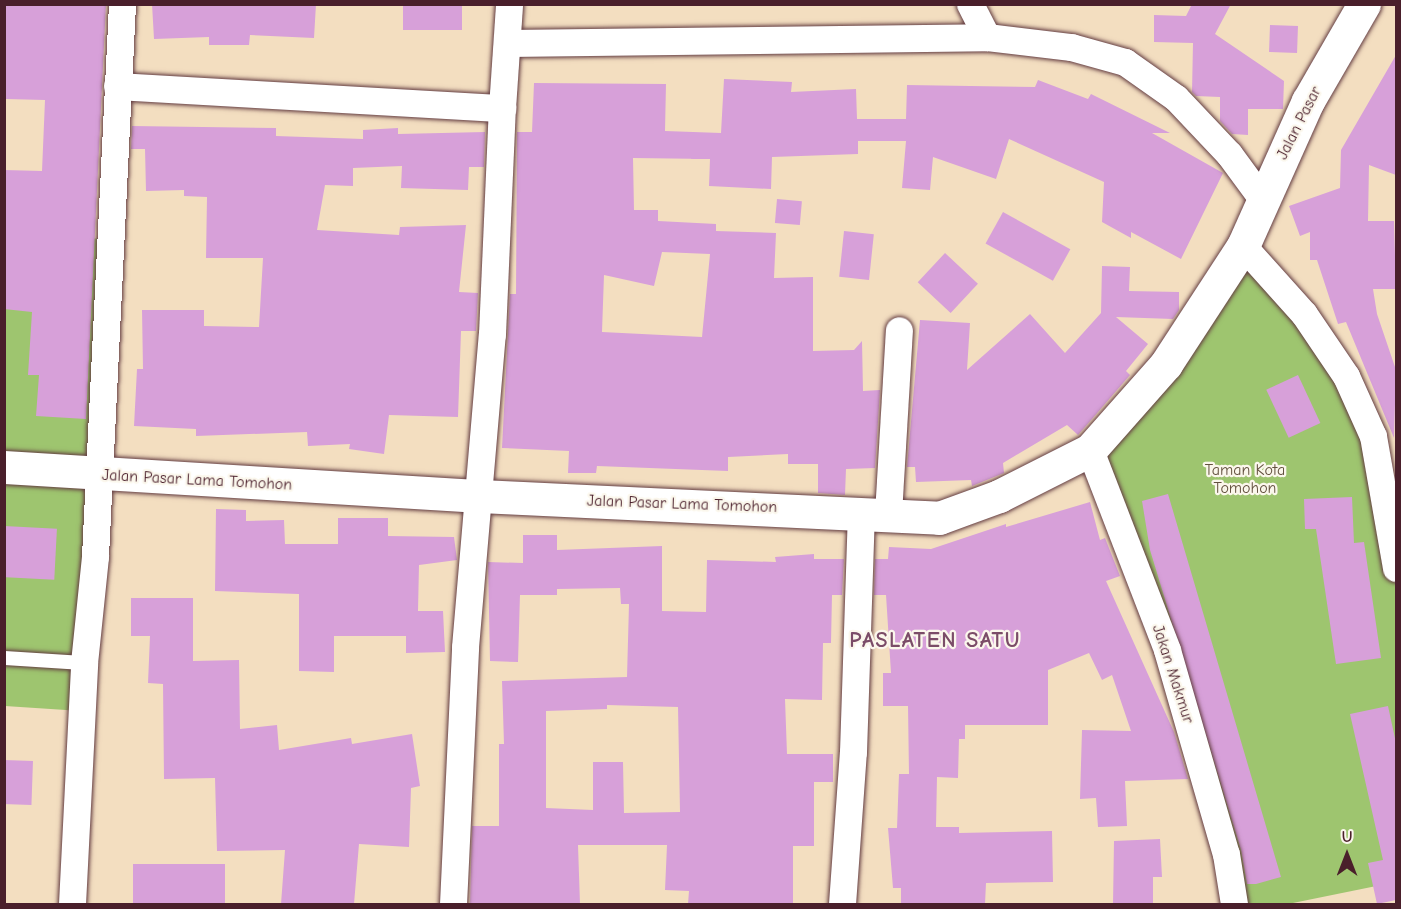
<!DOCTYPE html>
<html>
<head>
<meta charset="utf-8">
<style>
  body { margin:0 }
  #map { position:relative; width:1401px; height:909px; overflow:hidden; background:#f3dec0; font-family:"Comic Neue",sans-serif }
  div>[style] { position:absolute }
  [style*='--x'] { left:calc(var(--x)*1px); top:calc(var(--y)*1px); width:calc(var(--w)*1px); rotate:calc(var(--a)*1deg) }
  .green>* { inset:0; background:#9ec56f }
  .building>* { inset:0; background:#d7a0d9; transform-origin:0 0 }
  .roads { filter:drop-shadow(0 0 2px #633c41) drop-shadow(0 0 2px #633c41) }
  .service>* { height:14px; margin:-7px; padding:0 7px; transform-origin:7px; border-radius:7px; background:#fff }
  .minor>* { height:27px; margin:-13.5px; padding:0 13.5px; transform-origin:13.5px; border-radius:13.5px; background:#fff }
  .tertiary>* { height:33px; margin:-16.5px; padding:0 16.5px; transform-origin:16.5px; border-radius:16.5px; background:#fff }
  span { translate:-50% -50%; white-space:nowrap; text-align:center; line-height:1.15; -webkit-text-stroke:4.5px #fbf7ec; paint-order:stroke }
  .street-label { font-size:16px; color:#4a1f2b }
  .park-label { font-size:16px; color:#63513f }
  .district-label { font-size:22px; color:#7b4c68; font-weight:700; letter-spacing:1.5px }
  .frame { position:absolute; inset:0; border:6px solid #4a1f2b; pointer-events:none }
  .north { position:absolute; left:1317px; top:825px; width:60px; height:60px; -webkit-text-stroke:4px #fbf7ec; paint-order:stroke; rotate:0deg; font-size:16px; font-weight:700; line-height:24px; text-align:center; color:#4a1f2b }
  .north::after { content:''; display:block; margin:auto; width:21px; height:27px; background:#4a1f2b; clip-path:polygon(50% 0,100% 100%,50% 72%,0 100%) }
</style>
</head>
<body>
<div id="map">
  <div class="green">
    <div style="clip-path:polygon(4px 236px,110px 239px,81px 711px,5px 706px)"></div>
    <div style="clip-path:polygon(1243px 246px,1346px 376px,1396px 568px,1396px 882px,1288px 904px,1234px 904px,1090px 450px)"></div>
  </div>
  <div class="building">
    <div style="clip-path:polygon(4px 4px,106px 4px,86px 419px,36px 416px,39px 375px,28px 375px,32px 312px,4px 309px,4px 170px,42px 171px,45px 100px,6px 99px)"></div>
    <div style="clip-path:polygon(152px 4px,316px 4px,314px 38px,250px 35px,249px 45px,209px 45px,209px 37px,154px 39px)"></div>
    <div style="left:403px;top:4px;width:59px;height:26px"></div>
    <div style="clip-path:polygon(1192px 4px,1231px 4px,1215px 34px,1284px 81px,1283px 109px,1248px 109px,1248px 135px,1232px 134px,1220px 121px,1220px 97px,1196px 96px,1192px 92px,1193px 43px,1154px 42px,1154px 15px,1186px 16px)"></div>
    <div style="left:1270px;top:25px;width:28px;height:27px;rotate:2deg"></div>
    <div style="clip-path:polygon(1396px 55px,1396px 175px,1369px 165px,1368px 221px,1394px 221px,1396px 289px,1373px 289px,1377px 314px,1396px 370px,1394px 438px,1346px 322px,1338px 324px,1317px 260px,1310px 260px,1310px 232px,1300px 236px,1289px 206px,1340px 188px,1341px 150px)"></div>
    <div style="clip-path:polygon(evenodd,724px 79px,792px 82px,791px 92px,856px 89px,857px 119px,906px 119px,907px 85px,1035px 87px,1038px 80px,1088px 99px,1091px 94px,1170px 133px,1152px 133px,1223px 173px,1181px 259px,1131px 232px,1131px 238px,1102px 222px,1104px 182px,1009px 139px,996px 179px,933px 157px,930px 190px,902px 188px,906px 141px,858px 141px,858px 154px,772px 157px,771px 189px,709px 186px,710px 159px,633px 158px,634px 210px,658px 210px,658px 221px,716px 224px,716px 231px,776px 233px,774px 278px,813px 277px,813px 351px,854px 350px,862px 341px,863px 391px,880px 390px,875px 468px,846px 469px,845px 495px,818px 493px,818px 464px,788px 464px,788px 454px,728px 457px,728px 471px,597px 466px,596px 473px,568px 473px,569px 451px,502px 448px,510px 294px,516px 294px,517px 132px,532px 132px,534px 83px,666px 84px,665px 131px,721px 133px,724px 79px,662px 252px,710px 254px,702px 337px,602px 332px,604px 275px,654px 286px,662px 252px)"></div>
    <div style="clip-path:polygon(132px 126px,276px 128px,276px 136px,363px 139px,363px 130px,398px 128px,398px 134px,485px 132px,484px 167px,469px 167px,468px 190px,401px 188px,402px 166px,353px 168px,353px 186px,325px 185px,317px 230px,399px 235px,400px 227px,466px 225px,459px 292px,478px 293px,476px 331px,461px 331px,458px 417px,389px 415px,384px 454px,349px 449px,350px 444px,308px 446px,307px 432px,196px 436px,196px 429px,134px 426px,137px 369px,143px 369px,142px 310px,204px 310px,204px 326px,259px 327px,263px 258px,206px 258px,207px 197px,184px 196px,184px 190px,146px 191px,145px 149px,131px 149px)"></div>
    <div style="left:777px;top:199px;width:25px;height:24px;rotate:5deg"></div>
    <div style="left:1003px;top:212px;width:77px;height:36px;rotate:29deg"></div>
    <div style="left:844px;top:231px;width:30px;height:46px;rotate:6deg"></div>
    <div style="left:945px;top:253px;width:45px;height:40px;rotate:43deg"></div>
    <div style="clip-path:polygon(1102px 266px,1130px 267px,1129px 291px,1179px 292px,1179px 310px,1173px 319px,1116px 317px,1148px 344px,1126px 371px,1130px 375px,1092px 419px,1078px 435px,1067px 425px,1003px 463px,1004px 473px,972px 486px,971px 480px,916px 482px,915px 467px,907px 467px,920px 320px,970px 323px,967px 370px,1030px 314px,1065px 353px,1101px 313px)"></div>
    <div style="left:1298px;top:375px;width:53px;height:35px;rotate:65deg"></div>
    <div style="clip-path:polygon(1168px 494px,1281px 877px,1256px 884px,1247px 884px,1241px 850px,1150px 550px,1142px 501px)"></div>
    <div style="clip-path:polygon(1352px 497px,1354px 543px,1364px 542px,1381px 658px,1336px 664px,1316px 529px,1305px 529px,1304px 499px)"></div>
    <div style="clip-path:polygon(1090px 502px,1100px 540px,1105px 538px,1120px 576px,1106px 581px,1174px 732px,1188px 779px,1125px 781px,1127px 826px,1098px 827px,1096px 798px,1080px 799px,1082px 730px,1131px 731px,1112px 675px,1102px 680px,1089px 653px,1048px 670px,1048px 725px,965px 725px,965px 739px,959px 739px,958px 778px,937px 777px,936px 827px,959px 827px,959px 833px,1052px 831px,1053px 882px,986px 883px,985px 904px,901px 904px,901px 888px,893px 888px,888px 828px,897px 828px,899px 774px,909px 774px,908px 706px,883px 706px,883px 673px,891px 673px,886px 595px,874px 595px,875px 559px,888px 559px,889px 547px,931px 549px,1006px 524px,1006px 527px)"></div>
    <div style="clip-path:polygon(216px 509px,246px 510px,246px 521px,284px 520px,285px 544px,338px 544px,338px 518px,388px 518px,388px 536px,454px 537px,457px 560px,419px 565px,418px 611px,443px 611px,445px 652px,406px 653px,406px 636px,334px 636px,334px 672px,299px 671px,299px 594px,215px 591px)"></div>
    <div style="left:4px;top:526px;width:53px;height:51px;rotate:3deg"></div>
    <div style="clip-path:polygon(evenodd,523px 535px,557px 535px,557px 550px,662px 546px,662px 611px,706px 612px,707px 560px,776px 562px,775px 557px,814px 554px,814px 559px,844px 559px,842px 595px,832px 595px,831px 643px,823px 643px,822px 700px,785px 699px,787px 754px,833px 754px,833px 782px,814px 782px,814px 846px,793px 846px,793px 904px,688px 904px,689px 891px,665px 890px,667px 845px,578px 845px,580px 904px,470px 904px,472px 826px,499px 826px,499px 744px,504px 744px,502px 681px,627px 677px,629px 604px,621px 604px,620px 588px,557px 589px,557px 595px,520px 595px,518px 662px,490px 661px,488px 562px,523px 563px,523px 535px,607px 705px,678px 707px,680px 812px,624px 813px,623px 762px,593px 762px,593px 810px,546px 808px,546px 711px,607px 709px,607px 705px)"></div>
    <div style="clip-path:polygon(131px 598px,193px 598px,193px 661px,239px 660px,240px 729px,277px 725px,279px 750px,351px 738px,352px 744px,412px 734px,420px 786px,411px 788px,409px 847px,359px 844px,354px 904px,281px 904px,285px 850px,217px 851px,215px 778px,164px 779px,163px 684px,148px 683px,150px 636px,131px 636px)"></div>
    <div style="clip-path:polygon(1388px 706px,1396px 743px,1396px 900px,1377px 904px,1368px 863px,1383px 860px,1350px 714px)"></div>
    <div style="left:4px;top:760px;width:29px;height:44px;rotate:2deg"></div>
    <div style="clip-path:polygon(1160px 839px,1162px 877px,1153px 877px,1153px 904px,1113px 904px,1114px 841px)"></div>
    <div style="left:133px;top:864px;width:92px;height:39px"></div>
  </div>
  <div class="roads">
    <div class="service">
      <div style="--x:4;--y:658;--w:80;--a:3.6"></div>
    </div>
    <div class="minor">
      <div style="--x:970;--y:4;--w:37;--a:63"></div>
      <div style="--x:507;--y:43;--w:480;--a:-0.7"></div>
      <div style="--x:987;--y:37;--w:85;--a:6.8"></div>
      <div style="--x:1071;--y:47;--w:56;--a:15.5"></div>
      <div style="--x:1125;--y:62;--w:62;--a:35.2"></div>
      <div style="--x:1176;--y:98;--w:77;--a:46.6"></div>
      <div style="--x:1229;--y:154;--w:56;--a:53.7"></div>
      <div style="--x:117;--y:86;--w:386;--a:3.3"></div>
      <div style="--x:502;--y:108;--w:104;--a:-86.1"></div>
      <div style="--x:1243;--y:246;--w:91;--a:48.1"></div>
      <div style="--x:1304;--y:314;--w:75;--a:55.9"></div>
      <div style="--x:1346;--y:376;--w:66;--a:65.8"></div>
      <div style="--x:1373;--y:436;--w:134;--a:80.1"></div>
      <div style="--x:1090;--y:450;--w:214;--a:68.9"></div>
      <div style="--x:1167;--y:650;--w:212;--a:73.9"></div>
      <div style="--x:1226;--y:854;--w:51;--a:80.9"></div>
      <div style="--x:888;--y:514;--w:184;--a:-86.6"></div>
      <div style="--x:72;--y:904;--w:241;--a:-87.1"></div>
      <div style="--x:84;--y:663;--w:108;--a:-84.1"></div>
      <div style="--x:95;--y:556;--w:553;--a:-87.2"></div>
      <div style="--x:453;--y:904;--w:257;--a:-87.3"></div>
      <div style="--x:465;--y:647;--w:314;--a:-85.1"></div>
      <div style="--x:492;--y:334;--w:226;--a:-87.5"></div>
      <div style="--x:842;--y:904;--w:152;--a:-85.9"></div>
      <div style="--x:853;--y:752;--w:240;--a:-88.1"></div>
    </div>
    <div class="tertiary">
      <div style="--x:4;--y:467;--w:477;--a:3.5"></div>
      <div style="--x:480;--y:496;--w:460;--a:2.7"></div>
      <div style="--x:939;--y:518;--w:64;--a:-20.1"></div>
      <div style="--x:999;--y:496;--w:102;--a:-26.8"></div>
      <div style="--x:1090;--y:450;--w:115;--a:-48.5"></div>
      <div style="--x:1166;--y:364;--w:141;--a:-56.9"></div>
      <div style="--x:1243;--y:246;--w:159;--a:-65.9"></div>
      <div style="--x:1308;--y:101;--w:112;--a:-60"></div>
    </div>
  </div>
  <div class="street-label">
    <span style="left:1299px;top:123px;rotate:-63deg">Jalan Pasar</span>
    <span style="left:197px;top:480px;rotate:3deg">Jalan Pasar Lama Tomohon</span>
    <span style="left:682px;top:504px;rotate:2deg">Jalan Pasar Lama Tomohon</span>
    <span style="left:1173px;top:674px;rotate:72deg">Jakan Makmur</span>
  </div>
  <div class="park-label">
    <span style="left:1245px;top:479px">Taman Kota<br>Tomohon</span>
  </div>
  <div class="district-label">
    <span style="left:935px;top:641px">PASLATEN SATU</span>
  </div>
  <div class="frame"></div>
  <div class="north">U</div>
</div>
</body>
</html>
